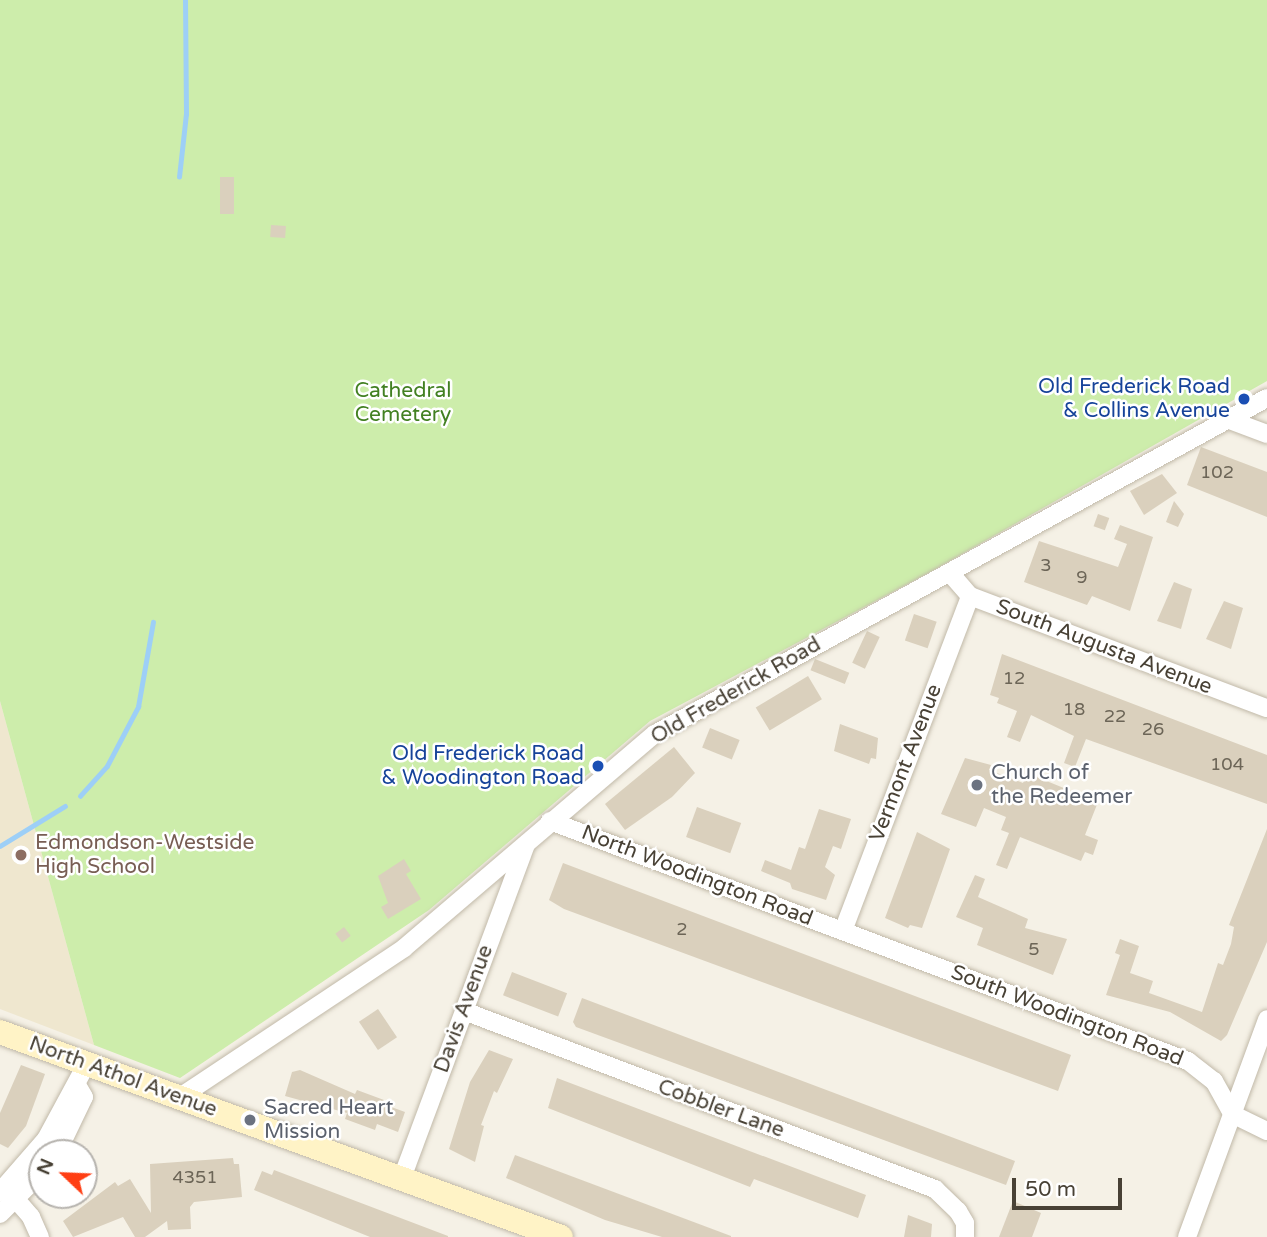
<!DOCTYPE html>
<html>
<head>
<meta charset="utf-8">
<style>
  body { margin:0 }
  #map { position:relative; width:1267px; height:1237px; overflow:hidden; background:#f5f1e6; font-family:"Varela Round",sans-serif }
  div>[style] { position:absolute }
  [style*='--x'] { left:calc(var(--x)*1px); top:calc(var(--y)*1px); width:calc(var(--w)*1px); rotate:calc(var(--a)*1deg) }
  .education>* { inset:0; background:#efe7cf }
  .green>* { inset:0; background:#cdedab }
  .stream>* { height:4.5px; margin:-2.25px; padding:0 2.25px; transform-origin:2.25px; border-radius:2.25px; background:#9dcff7 }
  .building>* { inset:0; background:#dad0bd; transform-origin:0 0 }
  .roads { filter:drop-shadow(0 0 2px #c1b9a8) drop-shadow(0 0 2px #c1b9a8) }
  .street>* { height:18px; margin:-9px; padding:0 9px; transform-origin:9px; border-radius:9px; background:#fff }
  .secondary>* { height:24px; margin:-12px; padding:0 12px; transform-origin:12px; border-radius:12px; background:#fff3c6 }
  .dots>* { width:19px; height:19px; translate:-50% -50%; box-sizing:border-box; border:4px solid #fff; border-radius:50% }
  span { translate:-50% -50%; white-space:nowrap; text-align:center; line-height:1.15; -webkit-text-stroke:5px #fff; paint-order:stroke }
  .number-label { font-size:18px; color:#6c6557 }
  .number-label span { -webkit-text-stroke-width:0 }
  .transit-label { font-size:21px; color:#164399 }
  .right { translate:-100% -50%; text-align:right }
  .park-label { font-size:21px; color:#428022 }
  .street-label { font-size:21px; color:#484135 }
  .worship-label { font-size:21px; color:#5b616d }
  .left { translate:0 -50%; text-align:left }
  .education-label { font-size:21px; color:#785e54 }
  .north { position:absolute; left:28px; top:1139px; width:70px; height:70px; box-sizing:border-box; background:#fff; border:2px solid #b6b3ae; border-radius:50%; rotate:293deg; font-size:19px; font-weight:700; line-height:28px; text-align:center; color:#484135 }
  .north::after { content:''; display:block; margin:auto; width:24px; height:32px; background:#ff3e13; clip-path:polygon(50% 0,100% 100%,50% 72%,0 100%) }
  .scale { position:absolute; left:1012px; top:1178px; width:110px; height:32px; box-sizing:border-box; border:4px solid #484135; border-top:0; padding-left:9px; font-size:21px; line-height:24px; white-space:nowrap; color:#484135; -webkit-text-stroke:5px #fff; paint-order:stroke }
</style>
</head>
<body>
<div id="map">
  <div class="education">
    <div style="clip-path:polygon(0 701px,94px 1045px,0 1009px)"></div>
  </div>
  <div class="green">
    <div style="clip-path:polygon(0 0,1267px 0,1267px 381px,932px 571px,650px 721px,429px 910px,180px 1078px,94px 1045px,0 701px)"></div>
  </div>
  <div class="stream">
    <div style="--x:179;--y:177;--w:63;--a:-83.7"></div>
    <div style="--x:186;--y:114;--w:114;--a:-90.5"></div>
    <div style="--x:80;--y:796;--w:40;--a:-48"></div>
    <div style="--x:107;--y:766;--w:67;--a:-62.3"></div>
    <div style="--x:138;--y:707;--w:86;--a:-80"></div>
    <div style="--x:0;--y:846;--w:76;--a:-31.6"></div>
  </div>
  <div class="building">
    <div style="left:220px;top:177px;width:14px;height:37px"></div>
    <div style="left:271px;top:225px;width:15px;height:12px;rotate:4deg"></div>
    <div style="clip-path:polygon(1201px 447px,1267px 472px,1267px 517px,1187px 485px)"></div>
    <div style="clip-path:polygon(1162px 474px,1177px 493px,1144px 515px,1130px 491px)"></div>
    <div style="clip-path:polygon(1174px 501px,1184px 514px,1178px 527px,1166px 522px)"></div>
    <div style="left:1098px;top:514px;width:12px;height:13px;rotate:20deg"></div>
    <div style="clip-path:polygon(1120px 525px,1153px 537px,1130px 611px,1092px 596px,1087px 605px,1024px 582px,1039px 541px,1118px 567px,1127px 544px,1114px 539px)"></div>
    <div style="clip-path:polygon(1174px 582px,1192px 589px,1181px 629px,1157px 621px)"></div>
    <div style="clip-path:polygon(1224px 601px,1243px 608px,1231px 649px,1206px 639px)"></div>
    <div style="left:914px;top:614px;width:24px;height:28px;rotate:19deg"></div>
    <div style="left:867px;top:631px;width:14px;height:35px;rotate:25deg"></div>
    <div style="clip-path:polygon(1002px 654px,1267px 755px,1267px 804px,1086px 739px,1075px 767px,1064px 763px,1074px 736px,1031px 715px,1020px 742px,1007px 737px,1017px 711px,997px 703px,999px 698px,990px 695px)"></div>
    <div style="left:815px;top:659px;width:37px;height:12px;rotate:22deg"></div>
    <div style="left:808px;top:676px;width:27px;height:61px;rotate:59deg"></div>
    <div style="clip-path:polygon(840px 724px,878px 738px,876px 759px,871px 758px,869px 764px,834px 751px)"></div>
    <div style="left:710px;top:728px;width:32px;height:21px;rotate:22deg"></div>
    <div style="clip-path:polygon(674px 747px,695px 773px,672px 797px,625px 830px,605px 804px)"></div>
    <div style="clip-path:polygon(965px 758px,991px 765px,989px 770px,1023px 783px,1027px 773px,1098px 802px,1085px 835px,1098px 840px,1093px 855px,1085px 852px,1081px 861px,1020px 837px,1007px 869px,996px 865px,1009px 833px,1001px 830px,1006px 817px,984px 808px,976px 827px,941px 814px)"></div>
    <div style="left:697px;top:807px;width:47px;height:32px;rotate:20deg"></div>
    <div style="clip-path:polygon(819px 809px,851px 819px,841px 849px,833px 846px,825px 867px,835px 875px,826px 900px,792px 889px,790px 883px,761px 871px,765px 860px,791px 870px,799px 847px,805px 849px)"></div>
    <div style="clip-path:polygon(1267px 829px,1267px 942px,1227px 1035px,1221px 1041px,1170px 1012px,1106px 995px,1120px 955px,1115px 953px,1120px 939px,1139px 946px,1130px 973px,1153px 981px,1149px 993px,1202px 1012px,1218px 963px,1223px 965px,1231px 944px,1234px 927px,1229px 925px)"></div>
    <div style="clip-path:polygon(917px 832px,950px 849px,922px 928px,910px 925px,908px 928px,885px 918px)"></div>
    <div style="clip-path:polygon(404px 859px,411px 871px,406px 874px,421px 899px,388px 919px,381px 907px,388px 903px,378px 876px)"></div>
    <div style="clip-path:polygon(563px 863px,1071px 1055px,1058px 1091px,564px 909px,549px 900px)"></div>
    <div style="clip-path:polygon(975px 875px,985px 879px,978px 897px,1028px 919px,1025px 928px,1067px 939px,1053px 975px,977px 945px,983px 928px,956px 917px)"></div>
    <div style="left:344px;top:927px;width:11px;height:11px;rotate:52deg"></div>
    <div style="left:512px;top:972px;width:59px;height:25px;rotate:21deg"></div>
    <div style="clip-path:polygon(582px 998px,1015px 1161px,1006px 1185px,576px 1027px,573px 1022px)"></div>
    <div style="left:378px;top:1009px;width:34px;height:23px;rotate:56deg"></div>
    <div style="clip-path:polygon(489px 1050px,513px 1059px,497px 1093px,494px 1091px,481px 1125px,484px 1126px,475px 1162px,449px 1149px,470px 1082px)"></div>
    <div style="clip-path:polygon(21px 1065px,45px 1074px,26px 1126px,8px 1148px,0 1144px,0 1113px)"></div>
    <div style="clip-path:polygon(300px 1070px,355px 1094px,357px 1090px,384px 1100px,383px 1104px,405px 1112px,398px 1132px,377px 1124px,375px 1130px,345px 1119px,347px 1113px,285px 1096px,292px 1072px)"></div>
    <div style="clip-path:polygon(557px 1078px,866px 1195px,858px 1218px,754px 1179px,750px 1187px,548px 1108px)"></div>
    <div style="clip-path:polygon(515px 1155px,731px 1236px,731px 1237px,662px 1237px,605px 1220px,506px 1178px)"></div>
    <div style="clip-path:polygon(233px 1158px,234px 1164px,239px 1164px,242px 1197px,194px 1202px,190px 1207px,191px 1229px,168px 1230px,167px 1221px,145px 1237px,135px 1237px,123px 1217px,73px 1237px,63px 1221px,115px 1182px,118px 1186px,130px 1179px,151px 1213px,150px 1164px)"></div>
    <div style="clip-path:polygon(274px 1170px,448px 1236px,448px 1237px,370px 1237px,254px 1190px,262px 1171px,272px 1175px)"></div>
    <div style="clip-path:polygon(1013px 1201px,1041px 1213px,1032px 1237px,999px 1237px)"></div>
    <div style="clip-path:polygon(908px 1215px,932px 1224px,931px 1237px,904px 1237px)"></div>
  </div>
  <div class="roads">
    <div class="street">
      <div style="--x:1227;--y:419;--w:43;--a:20.6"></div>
      <div style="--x:950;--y:573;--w:30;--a:49"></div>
      <div style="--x:970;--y:596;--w:317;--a:20.7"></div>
      <div style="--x:550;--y:821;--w:682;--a:20.62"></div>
      <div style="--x:1188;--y:1061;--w:33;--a:38"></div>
      <div style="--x:1214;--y:1081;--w:38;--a:61"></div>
      <div style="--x:1232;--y:1114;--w:39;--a:26"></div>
      <div style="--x:843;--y:931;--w:358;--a:-69.2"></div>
      <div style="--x:464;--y:1011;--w:504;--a:20.7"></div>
      <div style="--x:935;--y:1189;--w:32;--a:44"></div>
      <div style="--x:958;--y:1211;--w:14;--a:60"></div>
      <div style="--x:965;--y:1223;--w:14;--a:90"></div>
      <div style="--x:180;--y:1097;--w:269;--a:-33.6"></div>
      <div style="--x:404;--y:948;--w:330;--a:-40.5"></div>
      <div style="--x:655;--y:734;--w:698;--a:-28.77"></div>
      <div style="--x:57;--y:1153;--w:62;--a:-64.3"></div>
      <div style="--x:84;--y:1097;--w:14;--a:-120"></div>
      <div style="--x:402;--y:1178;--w:356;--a:-69.6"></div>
      <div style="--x:6;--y:1188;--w:38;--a:49"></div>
      <div style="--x:31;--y:1217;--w:22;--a:66"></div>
      <div style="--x:0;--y:1192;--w:70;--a:-49"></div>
      <div style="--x:46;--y:1139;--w:84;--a:-61.6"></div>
      <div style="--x:0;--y:1214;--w:59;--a:-45"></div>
      <div style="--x:1187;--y:1237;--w:232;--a:-69.8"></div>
    </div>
    <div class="secondary">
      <div style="--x:0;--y:1032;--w:597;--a:20.07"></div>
    </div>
  </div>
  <div class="dots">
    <div style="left:1244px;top:399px;background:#1a4fb4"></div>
    <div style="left:598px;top:766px;background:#1a4fb4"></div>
    <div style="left:977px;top:785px;background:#6b7280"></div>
    <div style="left:21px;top:855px;background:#8d6e63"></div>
    <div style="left:250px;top:1120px;background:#6b7280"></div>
  </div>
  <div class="number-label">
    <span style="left:1217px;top:472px">102</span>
    <span style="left:1046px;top:565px">3</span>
    <span style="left:1082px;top:577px">9</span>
    <span style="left:1014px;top:678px">12</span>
    <span style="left:1074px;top:709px">18</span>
    <span style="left:1115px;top:716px">22</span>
    <span style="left:1153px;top:729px">26</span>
    <span style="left:1227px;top:764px">104</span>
    <span style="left:682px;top:929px">2</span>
    <span style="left:1034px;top:949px">5</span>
    <span style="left:195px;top:1177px">4351</span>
  </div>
  <div class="transit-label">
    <span class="right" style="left:1230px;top:399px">Old Frederick Road<br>&amp; Collins Avenue</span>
    <span class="right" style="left:584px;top:766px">Old Frederick Road<br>&amp; Woodington Road</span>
  </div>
  <div class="park-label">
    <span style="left:403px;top:403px">Cathedral<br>Cemetery</span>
  </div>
  <div class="street-label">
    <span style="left:1104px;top:647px;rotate:21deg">South Augusta Avenue</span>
    <span style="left:736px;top:691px;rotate:-30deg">Old Frederick Road</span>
    <span style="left:906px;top:763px;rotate:-69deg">Vermont Avenue</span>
    <span style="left:697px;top:876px;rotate:21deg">North Woodington Road</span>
    <span style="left:464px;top:1009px;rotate:-70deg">Davis Avenue</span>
    <span style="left:1067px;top:1016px;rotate:21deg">South Woodington Road</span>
    <span style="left:123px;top:1077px;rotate:20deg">North Athol Avenue</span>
    <span style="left:721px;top:1109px;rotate:20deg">Cobbler Lane</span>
  </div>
  <div class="worship-label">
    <span class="left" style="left:991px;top:785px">Church of<br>the Redeemer</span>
    <span class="left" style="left:264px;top:1120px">Sacred Heart<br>Mission</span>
  </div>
  <div class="education-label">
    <span class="left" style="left:35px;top:855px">Edmondson-Westside<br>High School</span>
  </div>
  <div class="north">N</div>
  <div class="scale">50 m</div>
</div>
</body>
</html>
